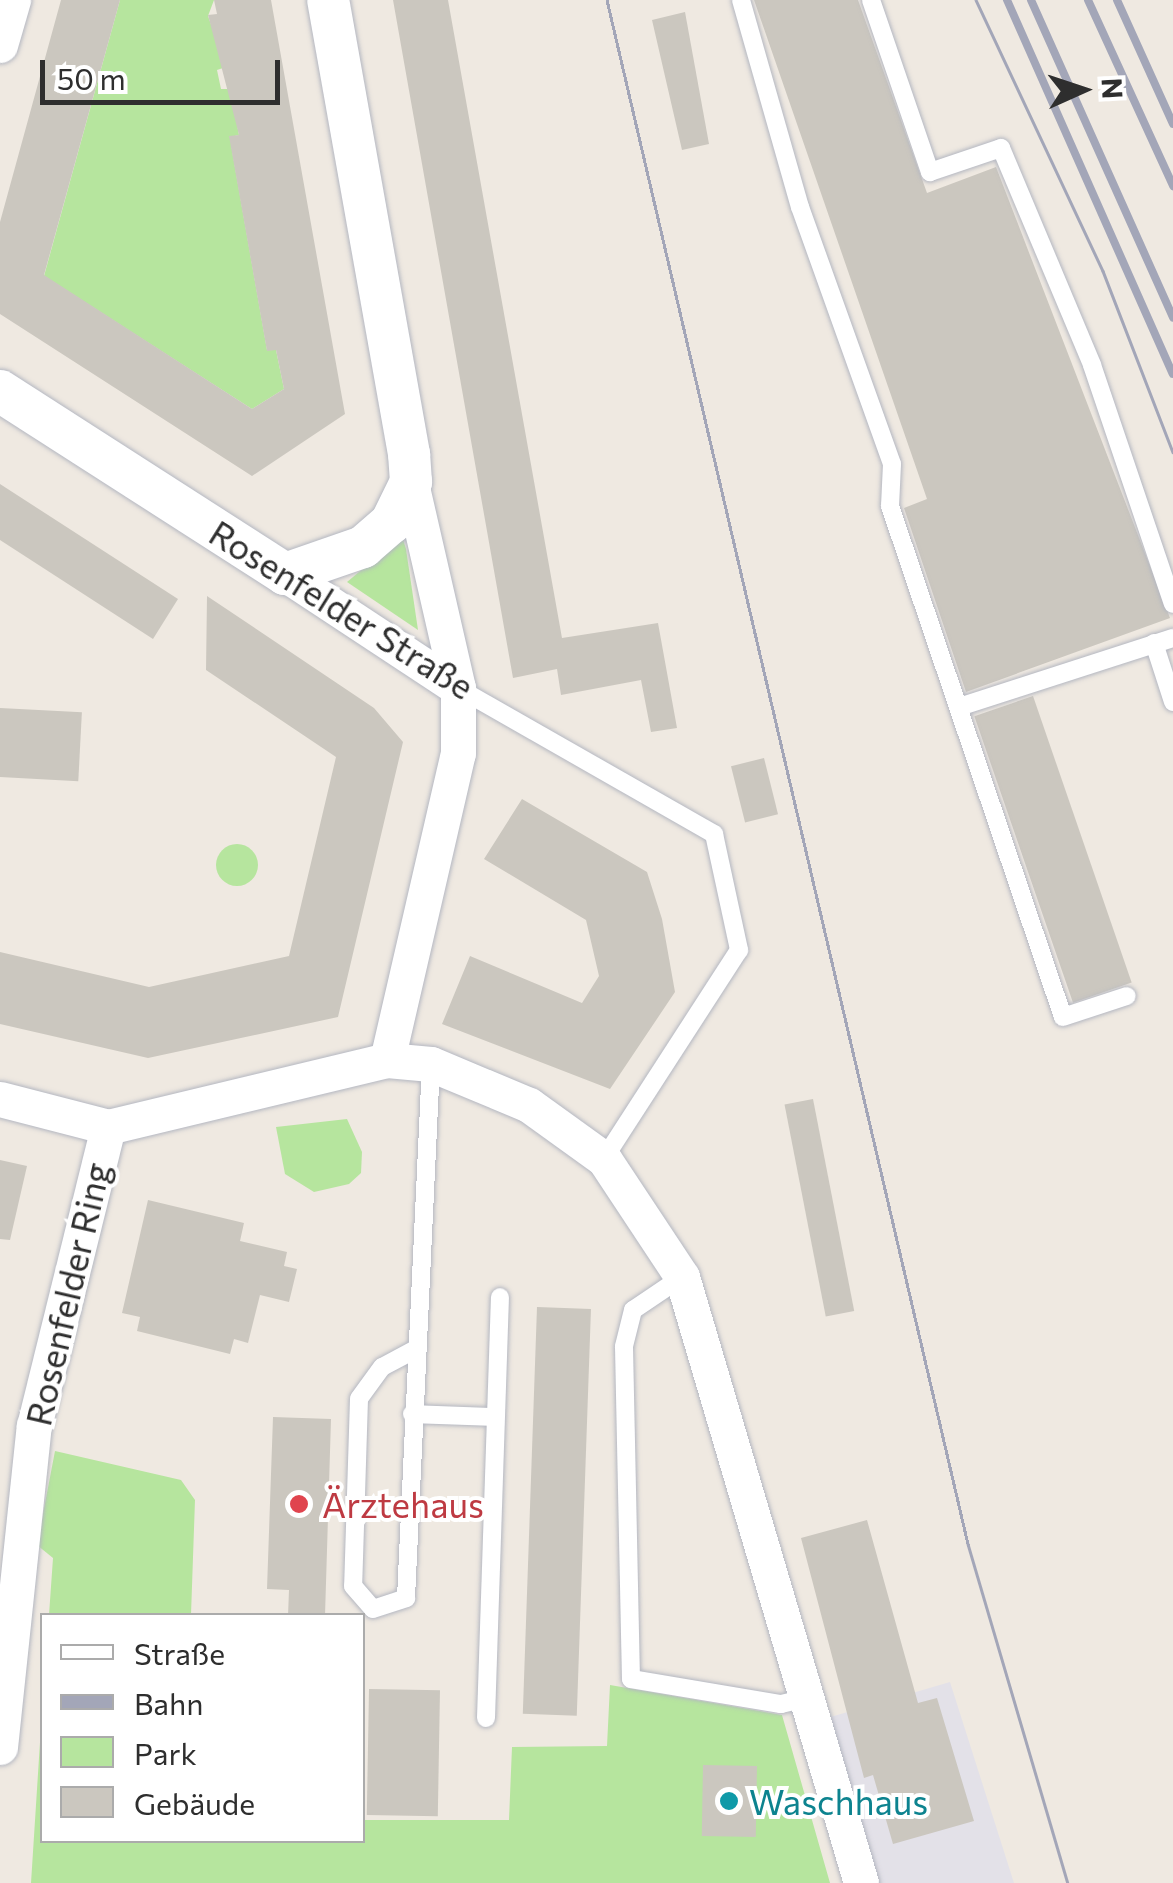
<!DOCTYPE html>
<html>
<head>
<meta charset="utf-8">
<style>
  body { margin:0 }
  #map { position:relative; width:1173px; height:1883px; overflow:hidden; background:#efe9e1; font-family:Commissioner,sans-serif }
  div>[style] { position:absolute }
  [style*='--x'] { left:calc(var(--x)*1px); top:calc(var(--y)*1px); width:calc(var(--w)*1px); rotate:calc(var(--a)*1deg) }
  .industrial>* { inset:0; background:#e3e1e8 }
  .green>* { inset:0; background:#b6e59e }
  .round { border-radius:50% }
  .building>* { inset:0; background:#cbc7bf; transform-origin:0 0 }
  .roads { filter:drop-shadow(0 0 2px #b4b7c1) drop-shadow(0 0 2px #b4b7c1) }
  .service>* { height:18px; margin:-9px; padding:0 9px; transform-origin:9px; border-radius:9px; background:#fff }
  .minor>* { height:35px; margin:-17.5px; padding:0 17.5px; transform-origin:17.5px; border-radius:17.5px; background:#fff }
  .tertiary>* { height:42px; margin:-21px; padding:0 21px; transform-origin:21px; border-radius:21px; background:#fff }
  .tram>* { height:2.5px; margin:-1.25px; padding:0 1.25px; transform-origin:1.25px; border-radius:1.25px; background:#a3a6b8 }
  .rail>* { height:8px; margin:-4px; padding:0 4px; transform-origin:4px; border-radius:4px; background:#a3a6b8 }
  .dots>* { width:28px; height:28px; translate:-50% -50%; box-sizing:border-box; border:5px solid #fff; border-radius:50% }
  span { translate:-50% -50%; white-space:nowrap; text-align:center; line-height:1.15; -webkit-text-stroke:8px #fff; paint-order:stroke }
  .street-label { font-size:35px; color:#2e2e2e }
  .health-label { font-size:35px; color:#be3a42 }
  .left { translate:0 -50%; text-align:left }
  .culture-label { font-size:35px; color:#0d838f }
  .legend { position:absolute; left:40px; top:1613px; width:325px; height:230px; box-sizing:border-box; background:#fff; border:2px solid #ababab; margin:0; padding:12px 18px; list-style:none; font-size:30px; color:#2e2e2e }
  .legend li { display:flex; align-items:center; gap:20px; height:50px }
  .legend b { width:50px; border:2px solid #ababab }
  .north { position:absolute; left:1033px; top:40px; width:100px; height:100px; -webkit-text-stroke:8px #fff; paint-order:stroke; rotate:87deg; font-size:28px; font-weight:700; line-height:40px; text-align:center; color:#2e2e2e }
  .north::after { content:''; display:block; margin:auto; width:35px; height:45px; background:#2e2e2e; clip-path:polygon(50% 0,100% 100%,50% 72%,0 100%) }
  .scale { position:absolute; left:40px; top:60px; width:240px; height:45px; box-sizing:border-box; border:5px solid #2e2e2e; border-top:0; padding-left:12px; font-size:30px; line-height:35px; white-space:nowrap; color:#2e2e2e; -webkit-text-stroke:8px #fff; paint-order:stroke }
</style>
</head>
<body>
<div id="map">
  <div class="industrial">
    <div style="clip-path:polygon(950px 1682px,1014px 1883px,874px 1883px,827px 1718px)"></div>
  </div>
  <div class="green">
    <div style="clip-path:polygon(120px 0,214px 0,208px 16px,226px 67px,217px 70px,221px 89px,230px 89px,239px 135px,230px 137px,233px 156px,267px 350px,276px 350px,284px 389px,252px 409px,44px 276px)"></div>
    <div style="clip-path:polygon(402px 536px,406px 549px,418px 630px,347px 582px)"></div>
    <div class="round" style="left:216px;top:844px;width:42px;height:42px"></div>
    <div style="clip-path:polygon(347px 1119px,362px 1152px,361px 1173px,349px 1184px,314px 1192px,285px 1174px,276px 1127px)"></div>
    <div style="clip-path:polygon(55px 1451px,181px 1480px,195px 1500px,191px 1615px,49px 1615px,53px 1558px,37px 1545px)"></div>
    <div style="clip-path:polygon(610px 1685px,782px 1715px,830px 1883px,31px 1883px,42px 1711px,42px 1840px,362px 1840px,363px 1820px,509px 1820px,512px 1747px,607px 1746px)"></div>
  </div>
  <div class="building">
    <div style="clip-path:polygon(61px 0,120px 0,44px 275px,252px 409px,284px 389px,276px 350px,267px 351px,229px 136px,239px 135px,208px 15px,217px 14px,214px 0,271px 0,345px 414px,252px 476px,0 314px,0 222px)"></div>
    <div style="clip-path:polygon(393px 0,448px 0,562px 638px,658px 623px,677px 728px,651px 732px,641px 680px,561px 695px,557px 669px,513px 678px)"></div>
    <div style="clip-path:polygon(754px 0,858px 0,927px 193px,996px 167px,1170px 618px,966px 692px,904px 508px,927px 499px)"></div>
    <div style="clip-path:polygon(685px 12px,709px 144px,682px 150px,652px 20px)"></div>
    <div style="clip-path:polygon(0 484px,178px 599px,153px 639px,0 540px)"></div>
    <div style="clip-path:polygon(207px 596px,374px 708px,403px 742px,338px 1017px,148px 1058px,0 1024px,0 952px,149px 987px,289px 956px,336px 757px,206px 670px)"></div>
    <div style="left:1033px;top:696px;width:303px;height:62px;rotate:71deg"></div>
    <div style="left:0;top:708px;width:82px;height:69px;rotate:3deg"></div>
    <div style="left:764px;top:758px;width:58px;height:34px;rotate:76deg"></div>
    <div style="clip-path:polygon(522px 799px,647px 872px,662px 919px,675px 992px,610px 1089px,442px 1024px,470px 956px,582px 1003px,599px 976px,586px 920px,484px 859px)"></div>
    <div style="left:813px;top:1099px;width:216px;height:29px;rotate:79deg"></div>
    <div style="clip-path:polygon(0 1160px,27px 1166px,10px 1240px,0 1239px)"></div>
    <div style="clip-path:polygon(148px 1200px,244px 1223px,240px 1241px,287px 1252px,284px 1266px,297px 1269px,289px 1302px,260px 1295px,248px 1343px,234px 1339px,230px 1354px,137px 1331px,140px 1317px,122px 1313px)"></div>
    <div style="left:537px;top:1307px;width:54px;height:407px;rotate:2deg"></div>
    <div style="clip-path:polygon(273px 1417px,331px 1419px,325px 1616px,288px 1616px,289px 1590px,267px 1589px)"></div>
    <div style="clip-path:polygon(867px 1520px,918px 1703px,937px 1698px,974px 1821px,893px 1844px,873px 1775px,864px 1778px,801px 1538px)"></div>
    <div style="left:369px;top:1689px;width:71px;height:126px;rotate:1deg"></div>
    <div style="left:703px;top:1765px;width:54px;height:71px;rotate:1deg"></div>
  </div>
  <div class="roads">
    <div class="service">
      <div style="--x:741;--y:0;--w:215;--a:74.1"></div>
      <div style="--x:800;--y:207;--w:273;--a:70.3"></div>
      <div style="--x:892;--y:464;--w:42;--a:92.7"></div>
      <div style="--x:890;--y:506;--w:539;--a:71.3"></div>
      <div style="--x:1063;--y:1017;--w:67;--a:-18.2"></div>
      <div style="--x:871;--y:0;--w:182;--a:71.1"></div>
      <div style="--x:930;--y:172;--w:75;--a:-18.7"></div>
      <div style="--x:1001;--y:148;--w:235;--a:67.2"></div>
      <div style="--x:1092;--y:365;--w:252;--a:71.3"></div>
      <div style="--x:1154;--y:643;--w:62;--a:72.1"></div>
      <div style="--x:458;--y:688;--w:295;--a:29.7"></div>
      <div style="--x:714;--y:834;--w:119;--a:77.8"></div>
      <div style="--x:739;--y:950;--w:249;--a:122.9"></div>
      <div style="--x:959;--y:707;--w:225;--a:-17.9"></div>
      <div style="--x:682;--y:1277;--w:59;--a:146"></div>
      <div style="--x:633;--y:1310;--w:38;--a:104"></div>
      <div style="--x:624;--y:1347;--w:332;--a:88.8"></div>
      <div style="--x:631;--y:1679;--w:152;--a:9.5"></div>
      <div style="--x:781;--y:1704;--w:28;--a:-13"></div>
      <div style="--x:416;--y:1349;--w:38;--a:152"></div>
      <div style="--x:382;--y:1367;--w:39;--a:126"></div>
      <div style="--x:359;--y:1399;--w:187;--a:91.8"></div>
      <div style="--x:353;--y:1586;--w:30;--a:49"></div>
      <div style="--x:373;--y:1609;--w:35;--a:-18"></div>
      <div style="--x:406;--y:1598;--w:535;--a:-87.32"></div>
      <div style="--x:412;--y:1414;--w:83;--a:2.1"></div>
      <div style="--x:486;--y:1718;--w:421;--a:-88.1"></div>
    </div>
    <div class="minor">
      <div style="--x:0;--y:45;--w:47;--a:-73.9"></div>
      <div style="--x:285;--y:574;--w:207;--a:33.4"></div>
      <div style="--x:387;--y:1060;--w:315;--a:-77"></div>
      <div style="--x:458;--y:753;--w:65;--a:-90"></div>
      <div style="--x:458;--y:688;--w:211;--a:-102.9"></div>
      <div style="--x:0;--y:1099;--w:112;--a:14.5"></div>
      <div style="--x:108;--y:1127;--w:287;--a:-13.5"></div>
      <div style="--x:387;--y:1060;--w:44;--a:5.2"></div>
      <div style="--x:431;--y:1064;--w:106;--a:22.7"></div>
      <div style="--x:529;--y:1105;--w:92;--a:35.8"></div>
      <div style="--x:604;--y:1159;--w:141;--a:56.5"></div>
      <div style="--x:682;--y:1277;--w:632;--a:73.54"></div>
      <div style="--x:0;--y:1747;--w:323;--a:-84"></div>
      <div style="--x:34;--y:1426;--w:308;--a:-76.1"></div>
    </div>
    <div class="tertiary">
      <div style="--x:0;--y:391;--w:339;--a:32.7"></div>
      <div style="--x:285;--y:574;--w:83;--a:-19.1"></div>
      <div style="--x:363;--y:547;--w:37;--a:-41"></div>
      <div style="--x:391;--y:523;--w:46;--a:-64"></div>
      <div style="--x:411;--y:482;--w:28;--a:-94"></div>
      <div style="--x:409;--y:454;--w:461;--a:-100.1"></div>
    </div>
  </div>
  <div class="tram">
    <div style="--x:607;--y:0;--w:1586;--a:76.84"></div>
    <div style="--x:968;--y:1544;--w:353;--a:73.6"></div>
    <div style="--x:976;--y:0;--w:299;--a:64.9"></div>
    <div style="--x:1103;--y:271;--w:194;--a:68.9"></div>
  </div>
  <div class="rail">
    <div style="--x:1007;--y:0;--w:409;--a:66.1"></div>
    <div style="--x:1031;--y:0;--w:348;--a:65.9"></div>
    <div style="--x:1088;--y:0;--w:205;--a:65.4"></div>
    <div style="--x:1117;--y:0;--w:136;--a:65.7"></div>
  </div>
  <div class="dots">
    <div style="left:299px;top:1504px;background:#e0444e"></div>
    <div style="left:729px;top:1801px;background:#0f9aa8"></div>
  </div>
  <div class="street-label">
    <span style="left:342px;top:609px;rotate:32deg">Rosenfelder Straße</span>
    <span style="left:67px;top:1294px;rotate:-77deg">Rosenfelder Ring</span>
  </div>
  <div class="health-label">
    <span class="left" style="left:322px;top:1504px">Ärztehaus</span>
  </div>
  <div class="culture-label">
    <span class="left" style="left:749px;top:1801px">Waschhaus</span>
  </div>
  <ul class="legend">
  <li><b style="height:12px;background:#fff"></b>Straße</li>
  <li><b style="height:12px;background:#a3a6b8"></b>Bahn</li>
  <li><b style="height:28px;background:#b6e59e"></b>Park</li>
  <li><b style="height:28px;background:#cbc7bf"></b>Gebäude</li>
  </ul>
  <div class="north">N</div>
  <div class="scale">50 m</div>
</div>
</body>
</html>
